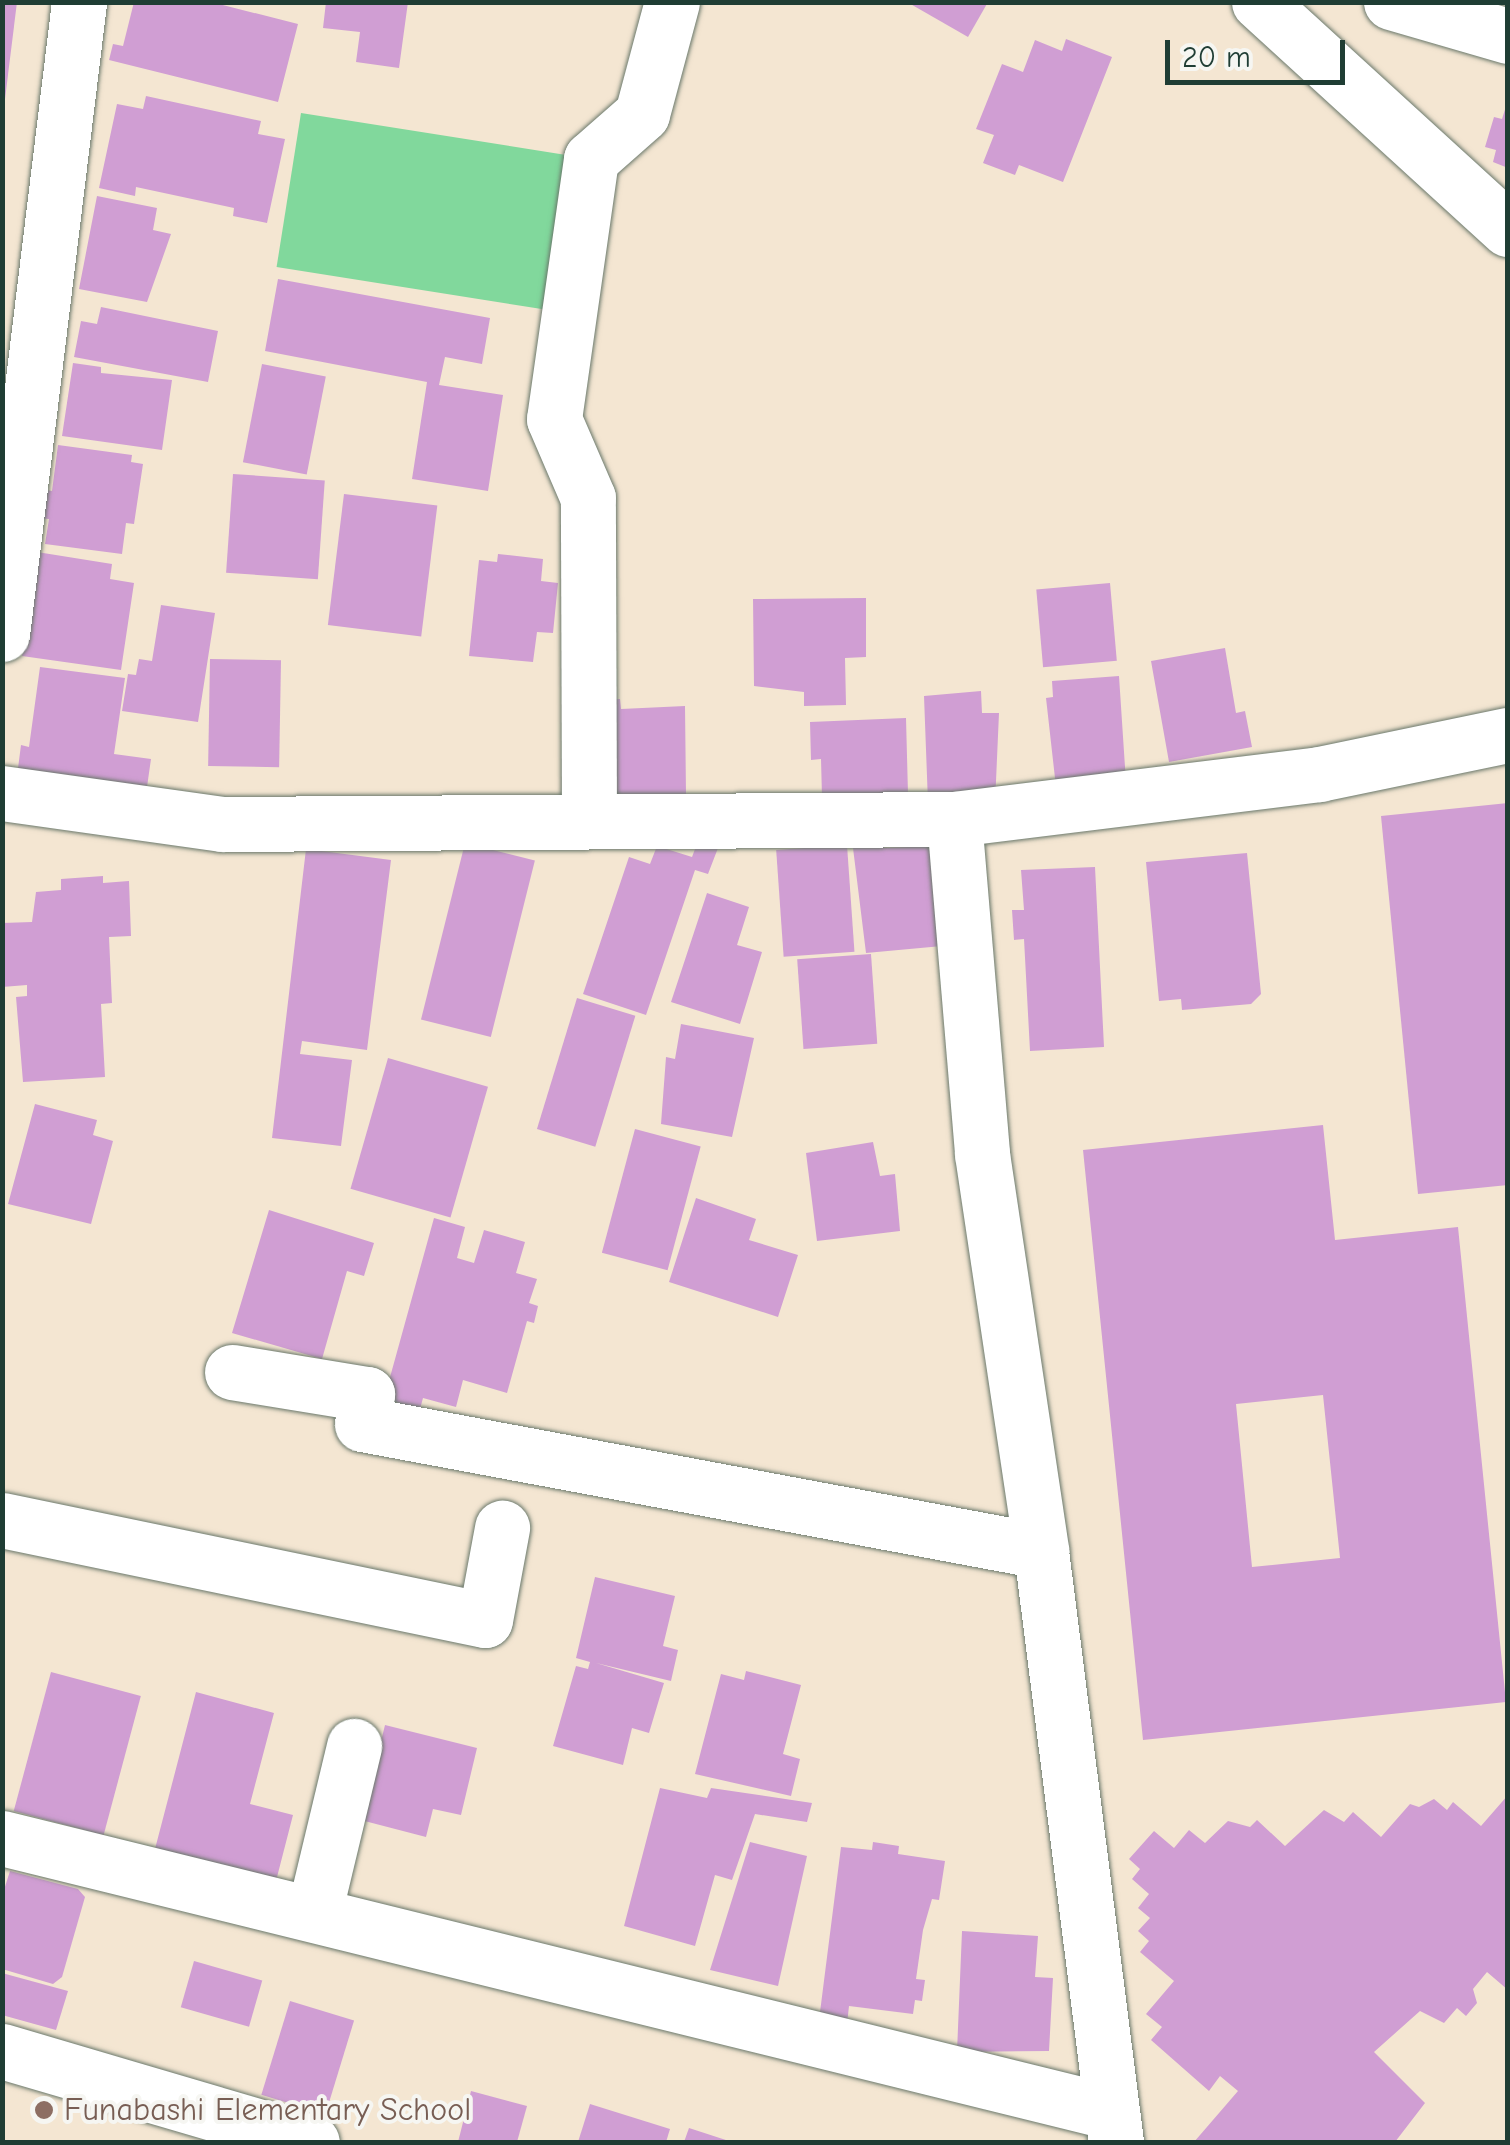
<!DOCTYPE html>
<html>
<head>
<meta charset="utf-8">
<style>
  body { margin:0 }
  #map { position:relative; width:1510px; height:2145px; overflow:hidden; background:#f4e6d2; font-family:"Comic Neue",sans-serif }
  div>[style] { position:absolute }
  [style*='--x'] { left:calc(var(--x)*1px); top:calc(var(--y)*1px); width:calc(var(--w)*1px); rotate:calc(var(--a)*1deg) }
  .green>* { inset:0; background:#81d89c; transform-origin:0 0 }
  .building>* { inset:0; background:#d09ed3; transform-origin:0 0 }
  .roads { filter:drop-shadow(0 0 2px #6a786b) drop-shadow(0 0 2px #6a786b) }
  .minor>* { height:55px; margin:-27.5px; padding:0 27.5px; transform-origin:27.5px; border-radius:27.5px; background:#fff }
  .major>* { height:55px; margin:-27.5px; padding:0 27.5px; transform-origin:27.5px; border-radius:27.5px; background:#fff }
  .dots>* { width:28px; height:28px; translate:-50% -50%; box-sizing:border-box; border:5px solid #f6f6f2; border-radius:50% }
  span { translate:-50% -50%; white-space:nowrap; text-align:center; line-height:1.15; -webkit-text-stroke:8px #f6f6f2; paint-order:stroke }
  .education-label { font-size:32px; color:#785e54 }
  .left { translate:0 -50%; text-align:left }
  .frame { position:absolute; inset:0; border:5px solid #1f3d34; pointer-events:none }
  .scale { position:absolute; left:1165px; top:40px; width:180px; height:45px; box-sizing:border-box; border:5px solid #1f3d34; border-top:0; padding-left:12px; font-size:30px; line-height:35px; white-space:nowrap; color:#1f3d34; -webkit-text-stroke:8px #f6f6f2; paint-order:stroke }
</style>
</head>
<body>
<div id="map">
  <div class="green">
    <div style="left:301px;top:113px;width:278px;height:156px;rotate:9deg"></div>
  </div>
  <div class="building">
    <div style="clip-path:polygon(2px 2px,17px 2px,5px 99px,2px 99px)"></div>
    <div style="clip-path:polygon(134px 2px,211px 2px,298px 24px,278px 102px,109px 60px,113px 44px,123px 46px)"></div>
    <div style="clip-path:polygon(326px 2px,408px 2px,399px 68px,356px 62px,360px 32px,323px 28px)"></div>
    <div style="clip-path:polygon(907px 2px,988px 2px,968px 37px)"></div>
    <div style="clip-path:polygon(1066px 39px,1112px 57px,1063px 182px,1019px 165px,1015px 175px,983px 163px,994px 135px,976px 129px,1002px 64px,1023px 72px,1035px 40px,1062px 51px)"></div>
    <div style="clip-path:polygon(146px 96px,261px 121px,258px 134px,285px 139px,267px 223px,233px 216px,234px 208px,136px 187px,135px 196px,99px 188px,117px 104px,143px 109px)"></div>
    <div style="clip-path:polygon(1507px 103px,1508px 103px,1508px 168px,1493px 162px,1496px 150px,1485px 147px,1494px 117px,1502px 119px)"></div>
    <div style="clip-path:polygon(97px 196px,157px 208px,153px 230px,171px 234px,147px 302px,79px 289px)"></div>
    <div style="clip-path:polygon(278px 279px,490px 318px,482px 364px,445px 357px,439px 385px,503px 395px,488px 491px,412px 479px,427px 382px,265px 351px)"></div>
    <div style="clip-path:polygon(101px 307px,218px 331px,208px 382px,74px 357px,81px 321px,97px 324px)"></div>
    <div style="clip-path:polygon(73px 363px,101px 367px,101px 373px,172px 380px,162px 450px,62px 436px)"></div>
    <div style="left:262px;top:364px;width:65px;height:100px;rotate:11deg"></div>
    <div style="clip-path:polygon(58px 445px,132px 455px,131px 462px,143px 464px,134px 524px,126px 523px,122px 554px,45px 544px,49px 519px,37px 518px,41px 489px,52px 491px)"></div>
    <div style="left:233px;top:474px;width:92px;height:99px;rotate:4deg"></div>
    <div style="left:344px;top:494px;width:94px;height:132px;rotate:7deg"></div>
    <div style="clip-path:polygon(37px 552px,112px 564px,110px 579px,134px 583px,121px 670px,22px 656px)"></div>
    <div style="clip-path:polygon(498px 554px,543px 559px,541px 581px,558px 583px,553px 633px,537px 632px,533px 662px,469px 656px,479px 560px,497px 562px)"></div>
    <div style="left:1110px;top:583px;width:78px;height:74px;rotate:85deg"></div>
    <div style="clip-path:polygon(866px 598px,866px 657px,845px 658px,846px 705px,804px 706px,804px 692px,754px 686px,753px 599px)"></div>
    <div style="clip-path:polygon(161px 605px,215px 613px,198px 722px,122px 711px,128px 674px,136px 675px,139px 659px,152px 661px)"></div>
    <div style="clip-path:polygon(1225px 648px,1236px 713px,1245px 711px,1252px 747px,1169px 762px,1151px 661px)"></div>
    <div style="left:210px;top:659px;width:71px;height:107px;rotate:1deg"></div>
    <div style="clip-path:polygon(40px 667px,125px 678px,114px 754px,151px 759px,146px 794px,17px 776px,21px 745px,29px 747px)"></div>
    <div style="clip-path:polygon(1119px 676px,1126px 782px,1056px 787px,1046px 698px,1053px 697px,1052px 681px)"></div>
    <div style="clip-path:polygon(981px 691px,982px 713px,999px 713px,995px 804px,928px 803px,924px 696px)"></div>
    <div style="clip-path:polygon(620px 699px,621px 709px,685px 706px,686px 794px,612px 802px,608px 700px)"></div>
    <div style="clip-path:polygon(906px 718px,908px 794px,822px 797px,821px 759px,811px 760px,810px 722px)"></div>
    <div style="clip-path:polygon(1508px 803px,1508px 1185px,1418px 1194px,1381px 816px)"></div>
    <div style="clip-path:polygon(698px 841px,718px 848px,708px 874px,695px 870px,646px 1015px,583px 994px,629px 857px,650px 864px,657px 846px,692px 857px)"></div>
    <div style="clip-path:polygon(884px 842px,884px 848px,932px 846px,942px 946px,866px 953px,853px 848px)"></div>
    <div style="left:465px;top:843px;width:72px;height:182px;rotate:14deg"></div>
    <div style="left:847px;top:845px;width:107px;height:71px;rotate:86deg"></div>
    <div style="clip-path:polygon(306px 849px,391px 860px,367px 1050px,302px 1041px,300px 1054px,352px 1060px,341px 1146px,272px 1138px)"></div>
    <div style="clip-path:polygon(1247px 853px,1261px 994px,1251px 1004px,1182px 1010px,1181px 999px,1159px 1001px,1146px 862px)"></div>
    <div style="clip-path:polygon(1095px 867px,1104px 1047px,1030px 1051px,1024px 939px,1014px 940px,1012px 910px,1024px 910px,1021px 870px)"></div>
    <div style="clip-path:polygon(103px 876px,103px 883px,129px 881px,131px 936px,109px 937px,112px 1003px,101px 1004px,105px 1077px,23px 1082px,16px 997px,27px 996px,27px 985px,2px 987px,2px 923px,32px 922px,36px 892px,61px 890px,61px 879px)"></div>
    <div style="clip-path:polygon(707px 893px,749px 907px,737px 945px,762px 952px,740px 1024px,671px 1002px)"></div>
    <div style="left:871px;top:954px;width:90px;height:74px;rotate:86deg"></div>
    <div style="left:577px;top:998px;width:61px;height:137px;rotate:17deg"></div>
    <div style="clip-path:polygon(681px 1024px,754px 1038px,732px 1137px,661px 1124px,666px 1057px,675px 1059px)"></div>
    <div style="left:388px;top:1058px;width:104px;height:136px;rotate:16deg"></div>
    <div style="clip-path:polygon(35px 1104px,97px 1120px,93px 1135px,113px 1141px,91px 1224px,8px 1204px)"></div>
    <div style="clip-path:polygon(evenodd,1323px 1125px,1335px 1240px,1458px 1227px,1506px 1702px,1143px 1740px,1083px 1150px,1323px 1125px,1323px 1395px,1340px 1558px,1252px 1567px,1236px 1404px,1323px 1395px)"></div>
    <div style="left:635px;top:1129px;width:68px;height:128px;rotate:15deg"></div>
    <div style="clip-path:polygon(873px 1142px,880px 1176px,895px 1174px,900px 1231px,817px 1241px,806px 1153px)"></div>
    <div style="clip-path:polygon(696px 1198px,756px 1219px,749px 1240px,798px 1255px,778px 1317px,669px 1282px)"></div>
    <div style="clip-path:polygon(269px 1210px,374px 1243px,364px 1276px,347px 1271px,322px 1359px,232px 1333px)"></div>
    <div style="clip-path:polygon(434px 1218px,465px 1227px,457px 1258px,474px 1263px,484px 1230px,525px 1242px,516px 1273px,537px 1279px,529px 1303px,538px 1306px,534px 1323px,527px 1321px,507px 1393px,463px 1380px,456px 1407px,423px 1398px,420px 1409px,384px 1399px)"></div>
    <div style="clip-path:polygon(595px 1577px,675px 1596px,663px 1646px,678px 1650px,671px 1681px,596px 1663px,664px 1683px,649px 1733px,632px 1728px,623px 1765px,553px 1746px,576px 1666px,588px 1669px,590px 1662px,576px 1658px)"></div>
    <div style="clip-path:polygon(746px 1671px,801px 1685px,783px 1754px,800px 1759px,791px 1796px,695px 1774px,721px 1674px,744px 1680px)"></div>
    <div style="left:51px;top:1672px;width:93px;height:144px;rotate:15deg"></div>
    <div style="clip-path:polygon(196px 1692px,274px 1713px,250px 1804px,293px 1815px,276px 1881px,155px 1849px)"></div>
    <div style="clip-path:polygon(385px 1725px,477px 1748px,461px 1815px,433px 1809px,426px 1837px,353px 1818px,369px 1790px)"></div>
    <div style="clip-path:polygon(660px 1788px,707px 1798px,711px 1788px,812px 1803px,807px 1822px,755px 1814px,732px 1880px,715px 1875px,695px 1946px,624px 1926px)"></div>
    <div style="clip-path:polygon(1508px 1795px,1508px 1990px,1487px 1972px,1473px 1989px,1477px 2003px,1466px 2016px,1457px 2008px,1444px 2023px,1420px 2011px,1374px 2052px,1425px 2103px,1395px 2142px,1194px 2142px,1238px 2091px,1220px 2076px,1209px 2091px,1151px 2040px,1162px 2027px,1146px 2014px,1174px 1981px,1140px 1952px,1149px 1941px,1138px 1931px,1150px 1918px,1138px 1908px,1149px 1894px,1132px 1879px,1140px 1869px,1129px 1859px,1154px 1831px,1174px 1848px,1189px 1830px,1205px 1843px,1228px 1821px,1250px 1827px,1257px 1820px,1285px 1846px,1324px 1810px,1344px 1822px,1353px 1812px,1381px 1837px,1410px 1804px,1419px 1807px,1434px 1799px,1447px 1810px,1453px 1802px,1481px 1826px)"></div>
    <div style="clip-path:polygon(750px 1842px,807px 1856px,778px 1986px,710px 1970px)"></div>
    <div style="clip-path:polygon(873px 1842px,899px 1846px,898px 1854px,945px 1861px,939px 1900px,932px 1899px,923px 1930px,916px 1979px,925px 1980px,922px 2001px,915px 2000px,913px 2014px,849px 2006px,847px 2024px,819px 2020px,841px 1847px,872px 1850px)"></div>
    <div style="clip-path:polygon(10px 1871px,78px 1889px,85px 1897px,62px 1977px,53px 1984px,2px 1969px,2px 1896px)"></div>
    <div style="clip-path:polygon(962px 1931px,1038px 1936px,1035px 1977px,1053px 1978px,1049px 2051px,957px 2052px)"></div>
    <div style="left:194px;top:1961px;width:71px;height:48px;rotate:16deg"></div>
    <div style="clip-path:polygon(2px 1973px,68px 1991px,56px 2030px,2px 2015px)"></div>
    <div style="left:290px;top:2001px;width:67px;height:98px;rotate:17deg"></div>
    <div style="clip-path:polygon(471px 2091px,527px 2106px,517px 2142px,458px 2142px)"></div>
    <div style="clip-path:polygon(590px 2104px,670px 2129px,666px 2142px,578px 2142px)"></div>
    <div style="clip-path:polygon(689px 2128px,732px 2142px,684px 2142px)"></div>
  </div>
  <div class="roads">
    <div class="minor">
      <div style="--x:1391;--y:2;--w:122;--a:16.2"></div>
      <div style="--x:2;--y:634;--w:637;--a:-83.05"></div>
      <div style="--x:2;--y:793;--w:222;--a:8"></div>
      <div style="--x:222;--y:824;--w:732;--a:-0.39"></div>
      <div style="--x:954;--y:819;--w:368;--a:-7"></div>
      <div style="--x:1319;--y:774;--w:193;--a:-11.7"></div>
      <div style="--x:589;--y:819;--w:321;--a:-90.2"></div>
      <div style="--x:588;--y:498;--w:86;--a:-113.3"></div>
      <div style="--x:554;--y:419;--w:263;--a:-81.9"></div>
      <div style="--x:591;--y:159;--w:68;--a:-41.4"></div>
      <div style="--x:642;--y:114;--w:116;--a:-75"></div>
      <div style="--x:954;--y:819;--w:336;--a:85.2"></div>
      <div style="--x:982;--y:1154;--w:401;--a:81.5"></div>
      <div style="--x:1041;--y:1551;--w:596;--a:82.77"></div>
      <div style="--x:232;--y:1372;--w:137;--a:9.3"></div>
      <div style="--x:367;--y:1394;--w:30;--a:99"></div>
      <div style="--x:362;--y:1424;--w:691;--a:10.59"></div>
      <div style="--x:2;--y:1520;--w:493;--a:11.7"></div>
      <div style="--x:485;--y:1620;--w:94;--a:-79.5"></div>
      <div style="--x:2;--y:1838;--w:1143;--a:13.87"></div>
      <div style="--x:314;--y:1913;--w:172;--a:-76.5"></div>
      <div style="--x:2;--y:2051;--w:323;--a:16.4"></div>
    </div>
    <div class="major">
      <div style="--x:1259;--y:2;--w:337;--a:42.4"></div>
    </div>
  </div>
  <div class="dots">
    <div style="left:44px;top:2110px;background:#8d6e63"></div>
  </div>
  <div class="education-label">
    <span class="left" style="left:64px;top:2110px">Funabashi Elementary School</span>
  </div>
  <div class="frame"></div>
  <div class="scale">20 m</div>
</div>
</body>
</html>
